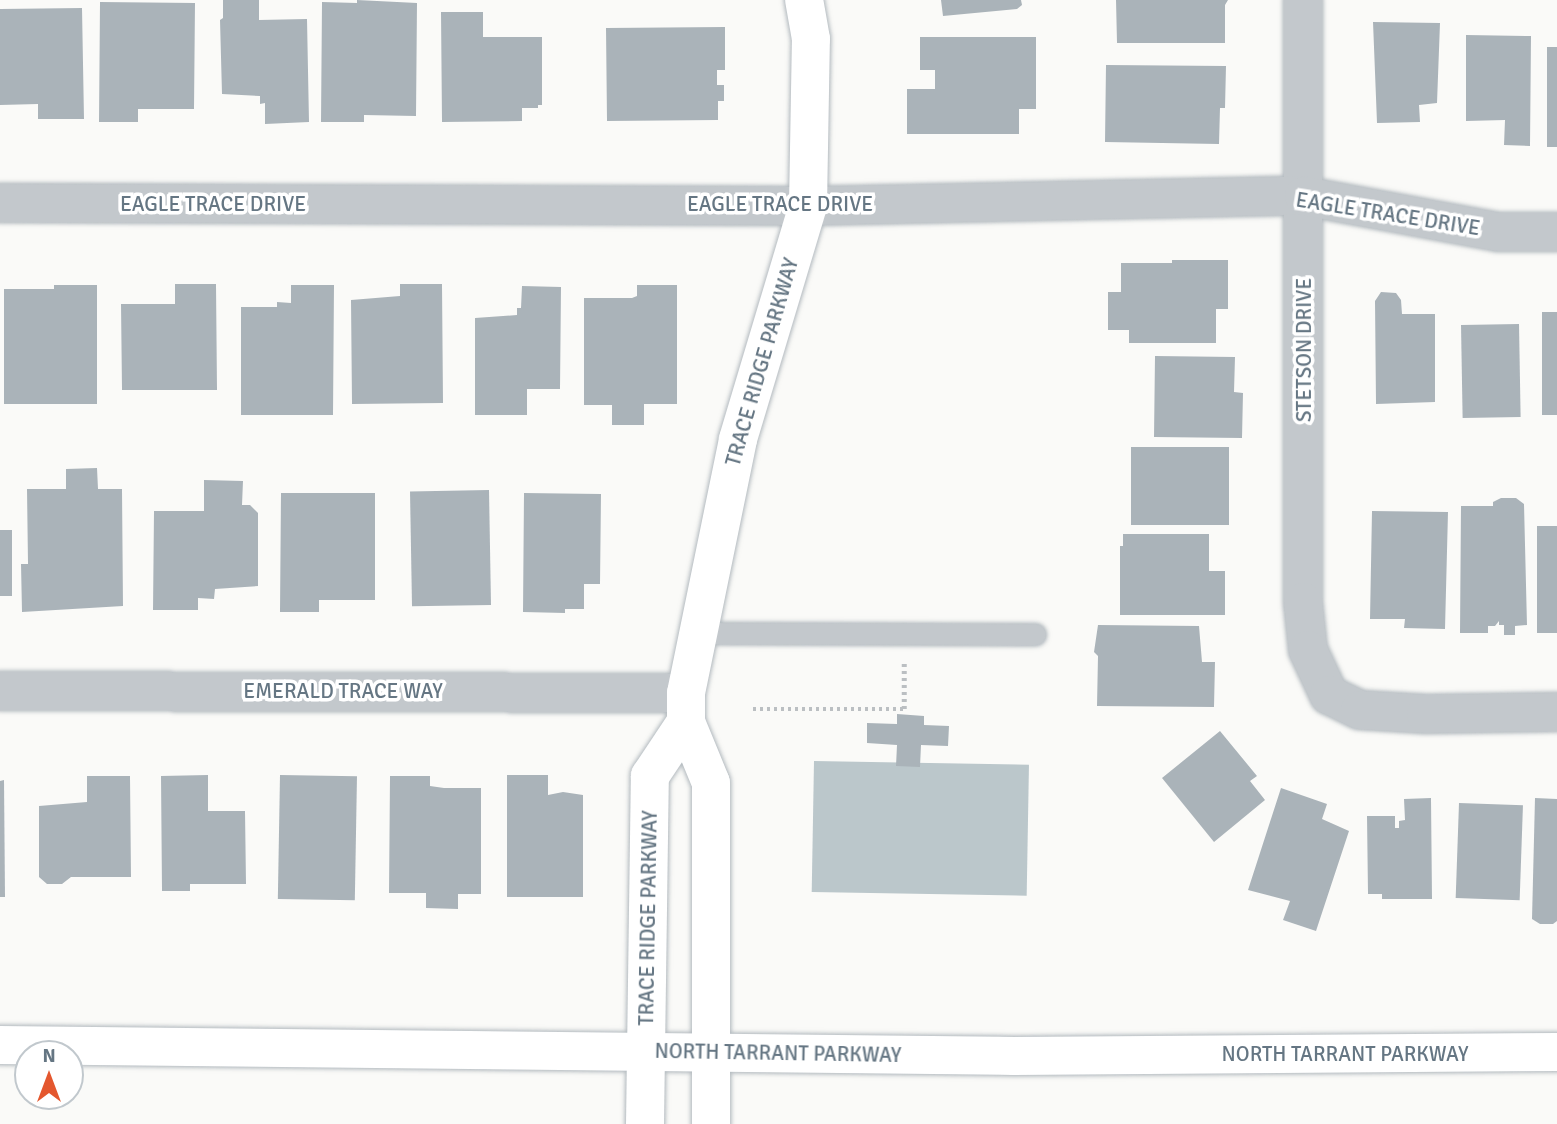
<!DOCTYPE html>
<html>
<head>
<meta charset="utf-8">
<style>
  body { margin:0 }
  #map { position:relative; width:1557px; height:1124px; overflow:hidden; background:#fafaf8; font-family:Signika,sans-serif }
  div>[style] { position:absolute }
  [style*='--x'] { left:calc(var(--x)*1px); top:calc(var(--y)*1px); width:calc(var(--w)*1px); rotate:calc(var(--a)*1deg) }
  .water>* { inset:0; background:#bbc7cb; transform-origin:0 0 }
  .building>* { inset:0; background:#aab3b9; transform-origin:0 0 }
  .path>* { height:4.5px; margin-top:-2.25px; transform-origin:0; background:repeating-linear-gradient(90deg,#bbbfc2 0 3.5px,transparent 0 7px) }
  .roads { filter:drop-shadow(0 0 2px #b3babf) drop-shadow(0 0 2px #b3babf) }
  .lane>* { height:21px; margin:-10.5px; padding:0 10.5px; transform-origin:10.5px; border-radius:10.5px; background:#c3c8cc }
  .street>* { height:38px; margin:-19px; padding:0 19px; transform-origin:19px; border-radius:19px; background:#c3c8cc }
  .secondary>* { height:38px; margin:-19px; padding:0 19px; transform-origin:19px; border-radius:19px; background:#fff }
  .primary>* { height:38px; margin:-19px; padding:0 19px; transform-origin:19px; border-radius:19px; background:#fff }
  span { translate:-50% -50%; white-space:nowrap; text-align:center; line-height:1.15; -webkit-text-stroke:7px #fff; paint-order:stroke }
  .street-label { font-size:21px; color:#657683 }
  .north { position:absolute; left:14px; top:1040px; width:70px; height:70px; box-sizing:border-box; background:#fff; border:2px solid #c1c8cd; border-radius:50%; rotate:0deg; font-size:19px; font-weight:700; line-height:28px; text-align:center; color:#657683 }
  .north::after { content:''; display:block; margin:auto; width:24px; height:32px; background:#e4572e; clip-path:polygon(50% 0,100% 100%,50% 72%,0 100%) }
</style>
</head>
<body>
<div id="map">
  <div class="water">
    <div style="left:814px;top:761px;width:215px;height:131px;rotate:1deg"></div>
  </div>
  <div class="building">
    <div style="clip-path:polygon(223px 0,259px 0,259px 20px,307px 19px,309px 122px,265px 124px,265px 103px,260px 104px,260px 96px,222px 94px,220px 20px,223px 18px)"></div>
    <div style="clip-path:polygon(357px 0,417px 3px,416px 116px,364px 115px,364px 122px,321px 122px,322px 2px,357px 3px)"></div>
    <div style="clip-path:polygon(941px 0,1021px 0,1022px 5px,1017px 9px,943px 16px)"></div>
    <div style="clip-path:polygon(1116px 0,1228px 0,1225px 5px,1225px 43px,1117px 43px)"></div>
    <div style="clip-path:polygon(100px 2px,195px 3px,194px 109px,138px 109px,138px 122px,99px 122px)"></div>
    <div style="clip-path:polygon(82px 8px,84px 119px,38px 119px,38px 104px,0 105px,0 9px)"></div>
    <div style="clip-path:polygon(441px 12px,483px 12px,483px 37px,542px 37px,542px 105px,538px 105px,538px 108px,522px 108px,522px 121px,442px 122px)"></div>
    <div style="clip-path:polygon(1373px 22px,1440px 23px,1437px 103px,1419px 105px,1420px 122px,1377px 123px)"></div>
    <div style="clip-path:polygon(725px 27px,725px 70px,717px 70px,717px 85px,724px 85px,724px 101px,718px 101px,718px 120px,607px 121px,606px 28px)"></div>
    <div style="clip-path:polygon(1466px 35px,1531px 36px,1530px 146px,1504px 145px,1505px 120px,1466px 121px)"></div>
    <div style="clip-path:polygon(920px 37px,1036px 37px,1036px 109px,1019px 109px,1019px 134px,907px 134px,907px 89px,935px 89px,935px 70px,920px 70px)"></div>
    <div style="left:1547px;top:47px;width:10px;height:100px"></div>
    <div style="clip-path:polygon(1106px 65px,1226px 66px,1225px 108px,1220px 108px,1219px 144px,1105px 142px)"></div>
    <div style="clip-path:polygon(1172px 260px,1228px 260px,1228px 309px,1216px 309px,1216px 343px,1129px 343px,1129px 330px,1108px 330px,1108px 292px,1121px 292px,1121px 263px,1172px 263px)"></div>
    <div style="clip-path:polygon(175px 284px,216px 284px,217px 390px,122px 390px,121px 304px,175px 304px)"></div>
    <div style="clip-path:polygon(400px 284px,442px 284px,443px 403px,352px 404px,351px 300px,400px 296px)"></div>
    <div style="clip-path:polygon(54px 285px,97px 285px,97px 404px,4px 404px,4px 289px,54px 289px)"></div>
    <div style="clip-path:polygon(291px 285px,334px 285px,333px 415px,241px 415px,241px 307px,277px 307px,277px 302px,291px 303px)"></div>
    <div style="clip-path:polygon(637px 285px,677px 285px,677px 404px,644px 404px,644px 425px,612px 425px,612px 405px,584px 405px,584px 298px,632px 298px,637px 296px)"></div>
    <div style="clip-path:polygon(522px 286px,561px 287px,560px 389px,527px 389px,527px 415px,475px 415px,475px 318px,517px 315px,517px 308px,521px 308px)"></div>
    <div style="clip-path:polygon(1381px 292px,1396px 293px,1401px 300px,1402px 314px,1435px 314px,1435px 402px,1376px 404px,1375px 301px)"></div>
    <div style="left:1542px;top:312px;width:15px;height:103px"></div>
    <div style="left:1519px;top:324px;width:93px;height:58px;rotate:89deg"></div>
    <div style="clip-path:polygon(1155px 356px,1235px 357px,1234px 392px,1243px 393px,1242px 438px,1154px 437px)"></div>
    <div style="left:1131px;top:447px;width:98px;height:78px"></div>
    <div style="clip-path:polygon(97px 468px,98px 489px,122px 489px,123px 606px,22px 612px,21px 564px,28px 564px,27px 489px,66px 489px,66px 469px)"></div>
    <div style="clip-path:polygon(204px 480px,243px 481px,242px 505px,250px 505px,258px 513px,258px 586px,215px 589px,214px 599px,198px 598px,198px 610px,153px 610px,154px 511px,204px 511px)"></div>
    <div style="left:489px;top:490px;width:115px;height:79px;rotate:89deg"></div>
    <div style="clip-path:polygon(281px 493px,375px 493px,375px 600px,319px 600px,319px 612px,280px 612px)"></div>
    <div style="clip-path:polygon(524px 493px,601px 494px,600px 584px,584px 584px,584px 609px,565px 609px,565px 613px,523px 612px)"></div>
    <div style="clip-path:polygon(1501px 498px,1516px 498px,1524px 504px,1527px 625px,1515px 626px,1515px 635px,1504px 635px,1504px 625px,1499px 625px,1499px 621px,1495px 626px,1488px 626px,1488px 633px,1460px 633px,1461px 506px,1493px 506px,1493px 502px)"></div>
    <div style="clip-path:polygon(1372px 511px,1448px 512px,1445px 629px,1404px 628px,1405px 619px,1370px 619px)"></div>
    <div style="left:1537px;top:526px;width:20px;height:107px"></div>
    <div style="left:0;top:530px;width:12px;height:66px"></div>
    <div style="clip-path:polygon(1123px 534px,1209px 534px,1209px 571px,1225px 571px,1225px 615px,1120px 615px,1120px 546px,1123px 546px)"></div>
    <div style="clip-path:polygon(1098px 625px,1199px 626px,1202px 662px,1215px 662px,1214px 707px,1097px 706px,1098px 656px,1094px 652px)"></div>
    <div style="clip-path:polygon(897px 714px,924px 716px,924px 725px,949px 726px,948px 746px,921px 745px,920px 767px,896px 766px,897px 745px,867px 743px,867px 723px,897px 724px)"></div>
    <div style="clip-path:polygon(1220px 731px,1257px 776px,1250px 781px,1265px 800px,1214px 842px,1162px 778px)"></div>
    <div style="clip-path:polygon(208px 775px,208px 811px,245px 811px,246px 884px,190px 884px,190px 891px,162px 891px,161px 776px)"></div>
    <div style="left:280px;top:775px;width:77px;height:124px;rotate:1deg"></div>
    <div style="clip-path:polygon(507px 775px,548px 775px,548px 795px,563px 792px,583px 795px,583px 897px,507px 897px)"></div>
    <div style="clip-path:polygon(87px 776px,130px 776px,131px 877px,71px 877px,62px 884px,47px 884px,39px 877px,39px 806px,87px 802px)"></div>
    <div style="clip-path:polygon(390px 776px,430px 776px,430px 786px,444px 788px,481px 788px,481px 894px,458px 894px,458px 909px,426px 908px,426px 893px,389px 893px)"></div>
    <div style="clip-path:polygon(4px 780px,5px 897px,0 897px,0 781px)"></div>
    <div style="clip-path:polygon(1281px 788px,1327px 804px,1322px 819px,1349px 831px,1316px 931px,1283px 920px,1290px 901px,1248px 890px)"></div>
    <div style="clip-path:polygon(1431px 798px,1432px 899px,1382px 899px,1382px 894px,1368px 894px,1367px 816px,1395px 816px,1395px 828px,1399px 828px,1399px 821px,1405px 820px,1404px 799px)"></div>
    <div style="clip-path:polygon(1535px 798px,1557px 799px,1557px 921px,1553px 924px,1540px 924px,1532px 919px)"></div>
    <div style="left:1459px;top:803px;width:64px;height:95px;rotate:2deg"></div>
  </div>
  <div class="path">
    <div style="--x:753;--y:709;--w:151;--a:0"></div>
    <div style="--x:904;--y:709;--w:47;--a:-90"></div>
  </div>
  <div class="roads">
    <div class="lane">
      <div style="--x:699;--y:633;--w:336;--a:0.2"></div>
    </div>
    <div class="street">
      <div style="--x:1303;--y:0;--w:602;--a:90"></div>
      <div style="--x:1303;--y:602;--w:48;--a:84.1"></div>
      <div style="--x:1308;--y:650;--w:50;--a:65"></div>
      <div style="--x:1329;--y:695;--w:34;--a:26"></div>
      <div style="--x:1360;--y:710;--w:66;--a:3.5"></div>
      <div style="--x:1426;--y:714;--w:131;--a:-0.9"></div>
      <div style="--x:0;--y:203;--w:808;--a:0.21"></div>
      <div style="--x:808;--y:206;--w:496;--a:-1.2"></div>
      <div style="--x:1304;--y:196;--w:197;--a:10.5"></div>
      <div style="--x:1498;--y:232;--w:59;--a:0"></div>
      <div style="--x:0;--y:691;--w:686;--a:0.17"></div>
    </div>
    <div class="secondary">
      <div style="--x:645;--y:1124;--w:348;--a:-89.2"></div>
      <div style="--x:650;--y:776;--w:65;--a:-56.3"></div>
      <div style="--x:711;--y:1124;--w:341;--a:-90"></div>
      <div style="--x:711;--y:783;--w:66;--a:-112.3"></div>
      <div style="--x:686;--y:722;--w:29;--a:-90"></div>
      <div style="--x:686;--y:693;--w:259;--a:-78.4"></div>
      <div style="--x:738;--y:439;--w:243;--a:-73.3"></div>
      <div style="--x:808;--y:206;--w:167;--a:-89"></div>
      <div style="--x:811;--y:39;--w:40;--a:-100"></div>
    </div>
    <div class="primary">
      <div style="--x:0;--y:1045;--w:1014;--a:0.62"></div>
      <div style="--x:1014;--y:1056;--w:543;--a:-0.42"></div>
    </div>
  </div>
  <div class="street-label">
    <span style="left:213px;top:204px">EAGLE TRACE DRIVE</span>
    <span style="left:780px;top:204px">EAGLE TRACE DRIVE</span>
    <span style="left:1388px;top:214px;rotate:9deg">EAGLE TRACE DRIVE</span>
    <span style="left:1304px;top:350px;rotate:-90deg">STETSON DRIVE</span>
    <span style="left:762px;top:362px;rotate:-74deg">TRACE RIDGE PARKWAY</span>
    <span style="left:343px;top:691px">EMERALD TRACE WAY</span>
    <span style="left:648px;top:918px;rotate:-89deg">TRACE RIDGE PARKWAY</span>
    <span style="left:778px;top:1053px;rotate:1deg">NORTH TARRANT PARKWAY</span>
    <span style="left:1345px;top:1054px">NORTH TARRANT PARKWAY</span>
  </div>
  <div class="north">N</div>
</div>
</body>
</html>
